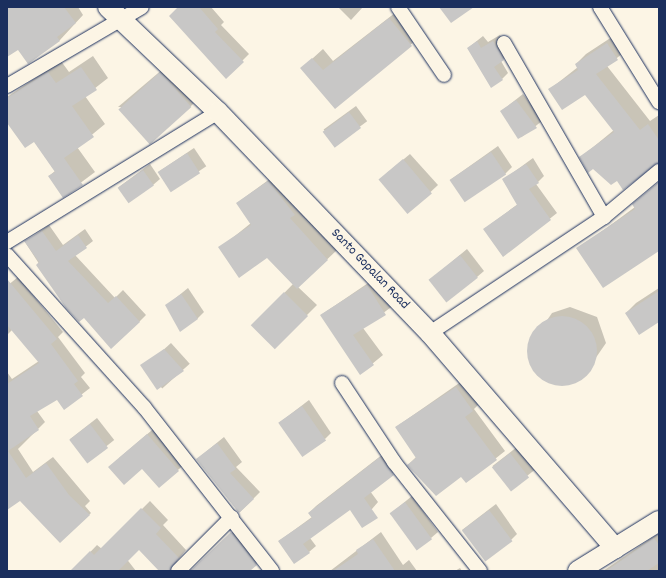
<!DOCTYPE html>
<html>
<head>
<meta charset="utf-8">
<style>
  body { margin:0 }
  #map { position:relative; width:666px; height:578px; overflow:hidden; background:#fcf5e5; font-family:Dekko,sans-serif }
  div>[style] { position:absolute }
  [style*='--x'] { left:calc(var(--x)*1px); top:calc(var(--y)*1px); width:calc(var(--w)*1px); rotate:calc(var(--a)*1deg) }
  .shadow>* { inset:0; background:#0003; transform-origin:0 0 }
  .building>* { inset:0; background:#c8c7c6; transform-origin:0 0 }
  .round { border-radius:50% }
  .roads { filter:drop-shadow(0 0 1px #1b2f5e) drop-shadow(0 0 1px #1b2f5e) }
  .minor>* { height:14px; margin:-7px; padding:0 7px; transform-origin:7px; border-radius:7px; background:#fcf5e5 }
  .secondary>* { height:20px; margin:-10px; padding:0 10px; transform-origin:10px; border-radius:10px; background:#fcf5e5 }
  span { translate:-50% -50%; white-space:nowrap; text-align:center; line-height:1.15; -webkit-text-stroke:3px #fcf5e5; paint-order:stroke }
  .street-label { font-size:14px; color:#1b2f5e }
  .frame { position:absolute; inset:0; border:8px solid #1b2f5e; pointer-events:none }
</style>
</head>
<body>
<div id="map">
  <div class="shadow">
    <div style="clip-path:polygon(7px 7px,78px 7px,83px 15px,60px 40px,28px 62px,18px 49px,7px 56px)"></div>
    <div style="clip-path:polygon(179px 7px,211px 7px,224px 22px,221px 25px,249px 54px,226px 77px)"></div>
    <div style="clip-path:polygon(338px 7px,363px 7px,351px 20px)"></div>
    <div style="clip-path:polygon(400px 9px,421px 36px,335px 108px,302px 68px,323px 49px,333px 61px)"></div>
    <div style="clip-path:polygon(618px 33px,628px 49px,607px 66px,650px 121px,659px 115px,659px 164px,617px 179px,581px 157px,614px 130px,586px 94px,550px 89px,578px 67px,576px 64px,586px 54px)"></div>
    <div style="clip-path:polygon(500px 35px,510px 53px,501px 61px,508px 73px,502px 79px,468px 48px,483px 36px,488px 42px)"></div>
    <div style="clip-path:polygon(93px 56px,108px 78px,85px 96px,105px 124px,77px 147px,95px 172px,63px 196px,49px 176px,55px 171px,34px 141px,7px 121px,7px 97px,61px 61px,69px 72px)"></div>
    <div style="clip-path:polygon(170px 63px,200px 97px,190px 107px,118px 107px)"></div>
    <div style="left:523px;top:94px;width:33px;height:28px;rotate:52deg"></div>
    <div style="left:356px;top:106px;width:19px;height:40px;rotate:54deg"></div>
    <div style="clip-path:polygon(498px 146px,512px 167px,505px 174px,450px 180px)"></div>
    <div style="left:194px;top:148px;width:22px;height:43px;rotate:56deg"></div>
    <div style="clip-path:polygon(410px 154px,438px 185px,409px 212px,387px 173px)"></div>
    <div style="clip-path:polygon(533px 158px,544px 176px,536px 184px,557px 213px,503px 256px,484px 229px,518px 204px,503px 180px)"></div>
    <div style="clip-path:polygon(150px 164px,160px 179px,153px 185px,119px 187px)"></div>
    <div style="clip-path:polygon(278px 173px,337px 250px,298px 287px,317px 305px,275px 347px,253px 325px,293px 284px,267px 257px,220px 248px,251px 223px,237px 203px)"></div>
    <div style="clip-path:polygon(659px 182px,659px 251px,578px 249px,635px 207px)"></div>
    <div style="clip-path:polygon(49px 225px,63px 245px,85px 229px,93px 241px,75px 255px,115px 298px,123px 290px,146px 315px,139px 322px,84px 317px,67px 307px,25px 242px)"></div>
    <div style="clip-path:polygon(467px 249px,484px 271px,477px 277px,430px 280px)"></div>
    <div style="clip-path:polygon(18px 277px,63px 332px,58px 337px,85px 373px,81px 377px,90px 388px,64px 408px,57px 398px,37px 411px,45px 422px,18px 449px,33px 472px,53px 457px,90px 501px,85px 506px,91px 513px,84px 520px,20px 499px,7px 508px,7px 372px,12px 379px,39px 361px,12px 330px,7px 335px,7px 286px)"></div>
    <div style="clip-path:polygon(377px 277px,394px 305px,363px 328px,383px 355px,361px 373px,321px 315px)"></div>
    <div style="clip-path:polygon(188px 288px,204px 312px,197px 319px,167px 305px)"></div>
    <div style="clip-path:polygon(659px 288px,659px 321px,626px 313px,636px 303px)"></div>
    <div style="clip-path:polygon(570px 307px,597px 317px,606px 343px,582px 378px,554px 384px,538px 375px,528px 348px,552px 313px)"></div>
    <div style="left:171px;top:343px;width:28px;height:37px;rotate:48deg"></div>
    <div style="clip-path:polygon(465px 379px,481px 402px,474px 409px,505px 451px,466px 482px,461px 475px,408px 465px,417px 456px,396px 427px)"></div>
    <div style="clip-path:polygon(309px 400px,331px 433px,325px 439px,279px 423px)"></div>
    <div style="left:97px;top:418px;width:28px;height:34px;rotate:52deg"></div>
    <div style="clip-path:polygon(158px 425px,188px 461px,160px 486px,142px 468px,119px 458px)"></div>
    <div style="clip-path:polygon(224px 437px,242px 462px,236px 467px,260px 492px,240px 512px,197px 459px)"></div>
    <div style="left:517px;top:447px;width:29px;height:31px;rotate:52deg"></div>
    <div style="clip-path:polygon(387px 451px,399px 468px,370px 491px,378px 502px,372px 509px,350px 509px,310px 538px,316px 546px,309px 552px,279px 541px,312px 517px,309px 513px,316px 506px)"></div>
    <div style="clip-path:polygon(412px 496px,438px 532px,431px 538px,390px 514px)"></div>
    <div style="clip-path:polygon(150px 501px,168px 520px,163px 525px,186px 550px,177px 561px,183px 571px,161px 571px,121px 530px)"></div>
    <div style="clip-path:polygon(496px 504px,517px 534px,511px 540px,462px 530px)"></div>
    <div style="clip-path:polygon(240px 525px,264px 557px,249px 571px,186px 571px,193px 569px)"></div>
    <div style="clip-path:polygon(381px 532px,403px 565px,409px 560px,417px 571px,330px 571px)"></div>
    <div style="clip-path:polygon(659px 533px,659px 571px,603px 571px)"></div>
    <div style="clip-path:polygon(111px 539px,136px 571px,73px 570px,97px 545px,102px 549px)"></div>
    <div style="clip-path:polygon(460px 568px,462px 571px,455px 571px)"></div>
  </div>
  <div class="building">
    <div style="clip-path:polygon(7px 7px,64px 7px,76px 23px,57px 37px,60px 41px,28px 64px,18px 50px,7px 57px)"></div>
    <div style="clip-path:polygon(178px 7px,199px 7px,218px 29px,215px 32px,244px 62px,226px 79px,169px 16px)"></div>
    <div style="clip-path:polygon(439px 7px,474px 7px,451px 23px)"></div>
    <div style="clip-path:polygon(389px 18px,412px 46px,335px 109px,300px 68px,312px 58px,323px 70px)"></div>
    <div style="clip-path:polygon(477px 41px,481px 48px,493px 41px,504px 60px,494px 67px,503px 80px,491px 88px,467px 48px)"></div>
    <div style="clip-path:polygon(607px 43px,618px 60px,596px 74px,640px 130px,648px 124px,659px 140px,659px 163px,623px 190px,617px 181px,611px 185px,593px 169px,588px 173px,579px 157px,614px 132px,585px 95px,562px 110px,548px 89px,578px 70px,575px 64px)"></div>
    <div style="clip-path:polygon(81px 67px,97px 90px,72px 106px,94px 137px,64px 158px,83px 185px,63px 198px,48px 176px,55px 172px,34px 142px,25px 148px,7px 123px,7px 98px,48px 72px,56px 83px)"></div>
    <div style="left:160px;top:72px;width:47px;height:56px;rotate:48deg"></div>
    <div style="clip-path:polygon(516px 100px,537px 128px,518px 139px,500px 111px)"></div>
    <div style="left:349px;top:112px;width:20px;height:33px;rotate:53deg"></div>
    <div style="left:491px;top:152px;width:27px;height:50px;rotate:56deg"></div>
    <div style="left:187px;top:153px;width:24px;height:35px;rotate:57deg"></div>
    <div style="left:403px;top:159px;width:45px;height:32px;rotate:50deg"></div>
    <div style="clip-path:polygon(526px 164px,539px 183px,529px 189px,551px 220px,503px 257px,483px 229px,517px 205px,502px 179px)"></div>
    <div style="left:143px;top:170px;width:19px;height:31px;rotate:55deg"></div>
    <div style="clip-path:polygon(268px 181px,295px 215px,290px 218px,328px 260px,297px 289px,267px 258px,239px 278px,218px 247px,251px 225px,236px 203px)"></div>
    <div style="clip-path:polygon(659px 182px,659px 251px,603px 288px,576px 248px,635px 209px,632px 204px)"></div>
    <div style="clip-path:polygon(42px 231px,56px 251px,78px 235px,87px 248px,68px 261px,108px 303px,116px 296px,140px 322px,111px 349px,84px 318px,79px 322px,66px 308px,36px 265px,39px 262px,24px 241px)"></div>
    <div style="left:460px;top:255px;width:29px;height:40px;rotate:52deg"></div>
    <div style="clip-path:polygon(7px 279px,57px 339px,51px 344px,78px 381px,74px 384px,83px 396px,64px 410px,57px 400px,30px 416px,39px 430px,8px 451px,26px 478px,46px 463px,69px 495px,90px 515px,60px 543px,20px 501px,7px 510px,7px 384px,39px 363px,7px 325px)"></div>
    <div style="clip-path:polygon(367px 285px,386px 315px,353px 335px,374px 365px,360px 375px,320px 315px)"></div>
    <div style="clip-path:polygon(659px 291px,659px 322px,639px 335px,625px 313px)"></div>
    <div style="left:284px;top:292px;width:34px;height:47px;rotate:45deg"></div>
    <div style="clip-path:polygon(181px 294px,198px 319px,180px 332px,165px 305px)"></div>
    <div class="round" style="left:527px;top:316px;width:70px;height:70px"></div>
    <div style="clip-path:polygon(164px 349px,184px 371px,157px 390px,140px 365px)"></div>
    <div style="clip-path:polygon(456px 387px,473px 411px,465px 417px,497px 460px,466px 483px,461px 477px,436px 496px,407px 465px,416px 458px,395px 427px)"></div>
    <div style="left:302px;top:406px;width:42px;height:29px;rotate:55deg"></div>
    <div style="left:90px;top:424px;width:30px;height:26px;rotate:53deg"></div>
    <div style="clip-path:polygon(147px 434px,179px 471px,159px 488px,142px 469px,124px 485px,108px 467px)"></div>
    <div style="clip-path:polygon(217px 443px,236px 469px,230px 473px,254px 499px,239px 513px,196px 459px)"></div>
    <div style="left:510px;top:453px;width:31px;height:23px;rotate:52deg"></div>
    <div style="clip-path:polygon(380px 457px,394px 475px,364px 498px,378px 518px,362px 528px,350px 510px,303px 544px,310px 553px,294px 564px,278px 541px,312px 518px,308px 513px)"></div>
    <div style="left:405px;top:502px;width:46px;height:19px;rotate:54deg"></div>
    <div style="clip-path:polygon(141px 508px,161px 528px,156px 534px,179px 558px,170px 571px,159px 571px,139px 550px,118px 571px,70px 571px,90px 551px,94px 555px)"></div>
    <div style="left:489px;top:510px;width:39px;height:34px;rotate:53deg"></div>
    <div style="clip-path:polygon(231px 532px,257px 565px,250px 571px,190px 571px)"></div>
    <div style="clip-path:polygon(654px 538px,659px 545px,659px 563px,647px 571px,606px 571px)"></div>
    <div style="clip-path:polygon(373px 539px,395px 571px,333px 571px,358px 554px,356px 550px)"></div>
  </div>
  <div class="roads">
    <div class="minor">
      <div style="--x:398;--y:7;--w:82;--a:55.9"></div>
      <div style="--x:600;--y:7;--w:112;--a:58.2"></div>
      <div style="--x:504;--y:43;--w:201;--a:60.1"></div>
      <div style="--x:7;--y:86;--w:156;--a:-30.3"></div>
      <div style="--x:7;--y:242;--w:248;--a:-31.6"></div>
      <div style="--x:7;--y:255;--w:205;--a:48"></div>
      <div style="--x:144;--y:407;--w:208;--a:52"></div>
      <div style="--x:430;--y:333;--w:209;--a:-33.7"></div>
      <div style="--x:604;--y:217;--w:72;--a:-39.9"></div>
      <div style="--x:342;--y:383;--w:95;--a:56.6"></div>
      <div style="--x:394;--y:462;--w:139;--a:51.7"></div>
      <div style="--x:178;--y:571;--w:76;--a:-45"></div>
    </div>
    <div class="secondary">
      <div style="--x:108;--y:7;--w:152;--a:43.7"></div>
      <div style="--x:218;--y:112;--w:306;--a:46.2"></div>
      <div style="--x:430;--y:333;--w:284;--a:49.3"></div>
      <div style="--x:578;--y:571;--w:95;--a:-31.7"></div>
    </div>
  </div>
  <div class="street-label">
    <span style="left:370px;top:269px;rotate:46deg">Santo Gopalan Road</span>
  </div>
  <div class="frame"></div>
</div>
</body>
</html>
